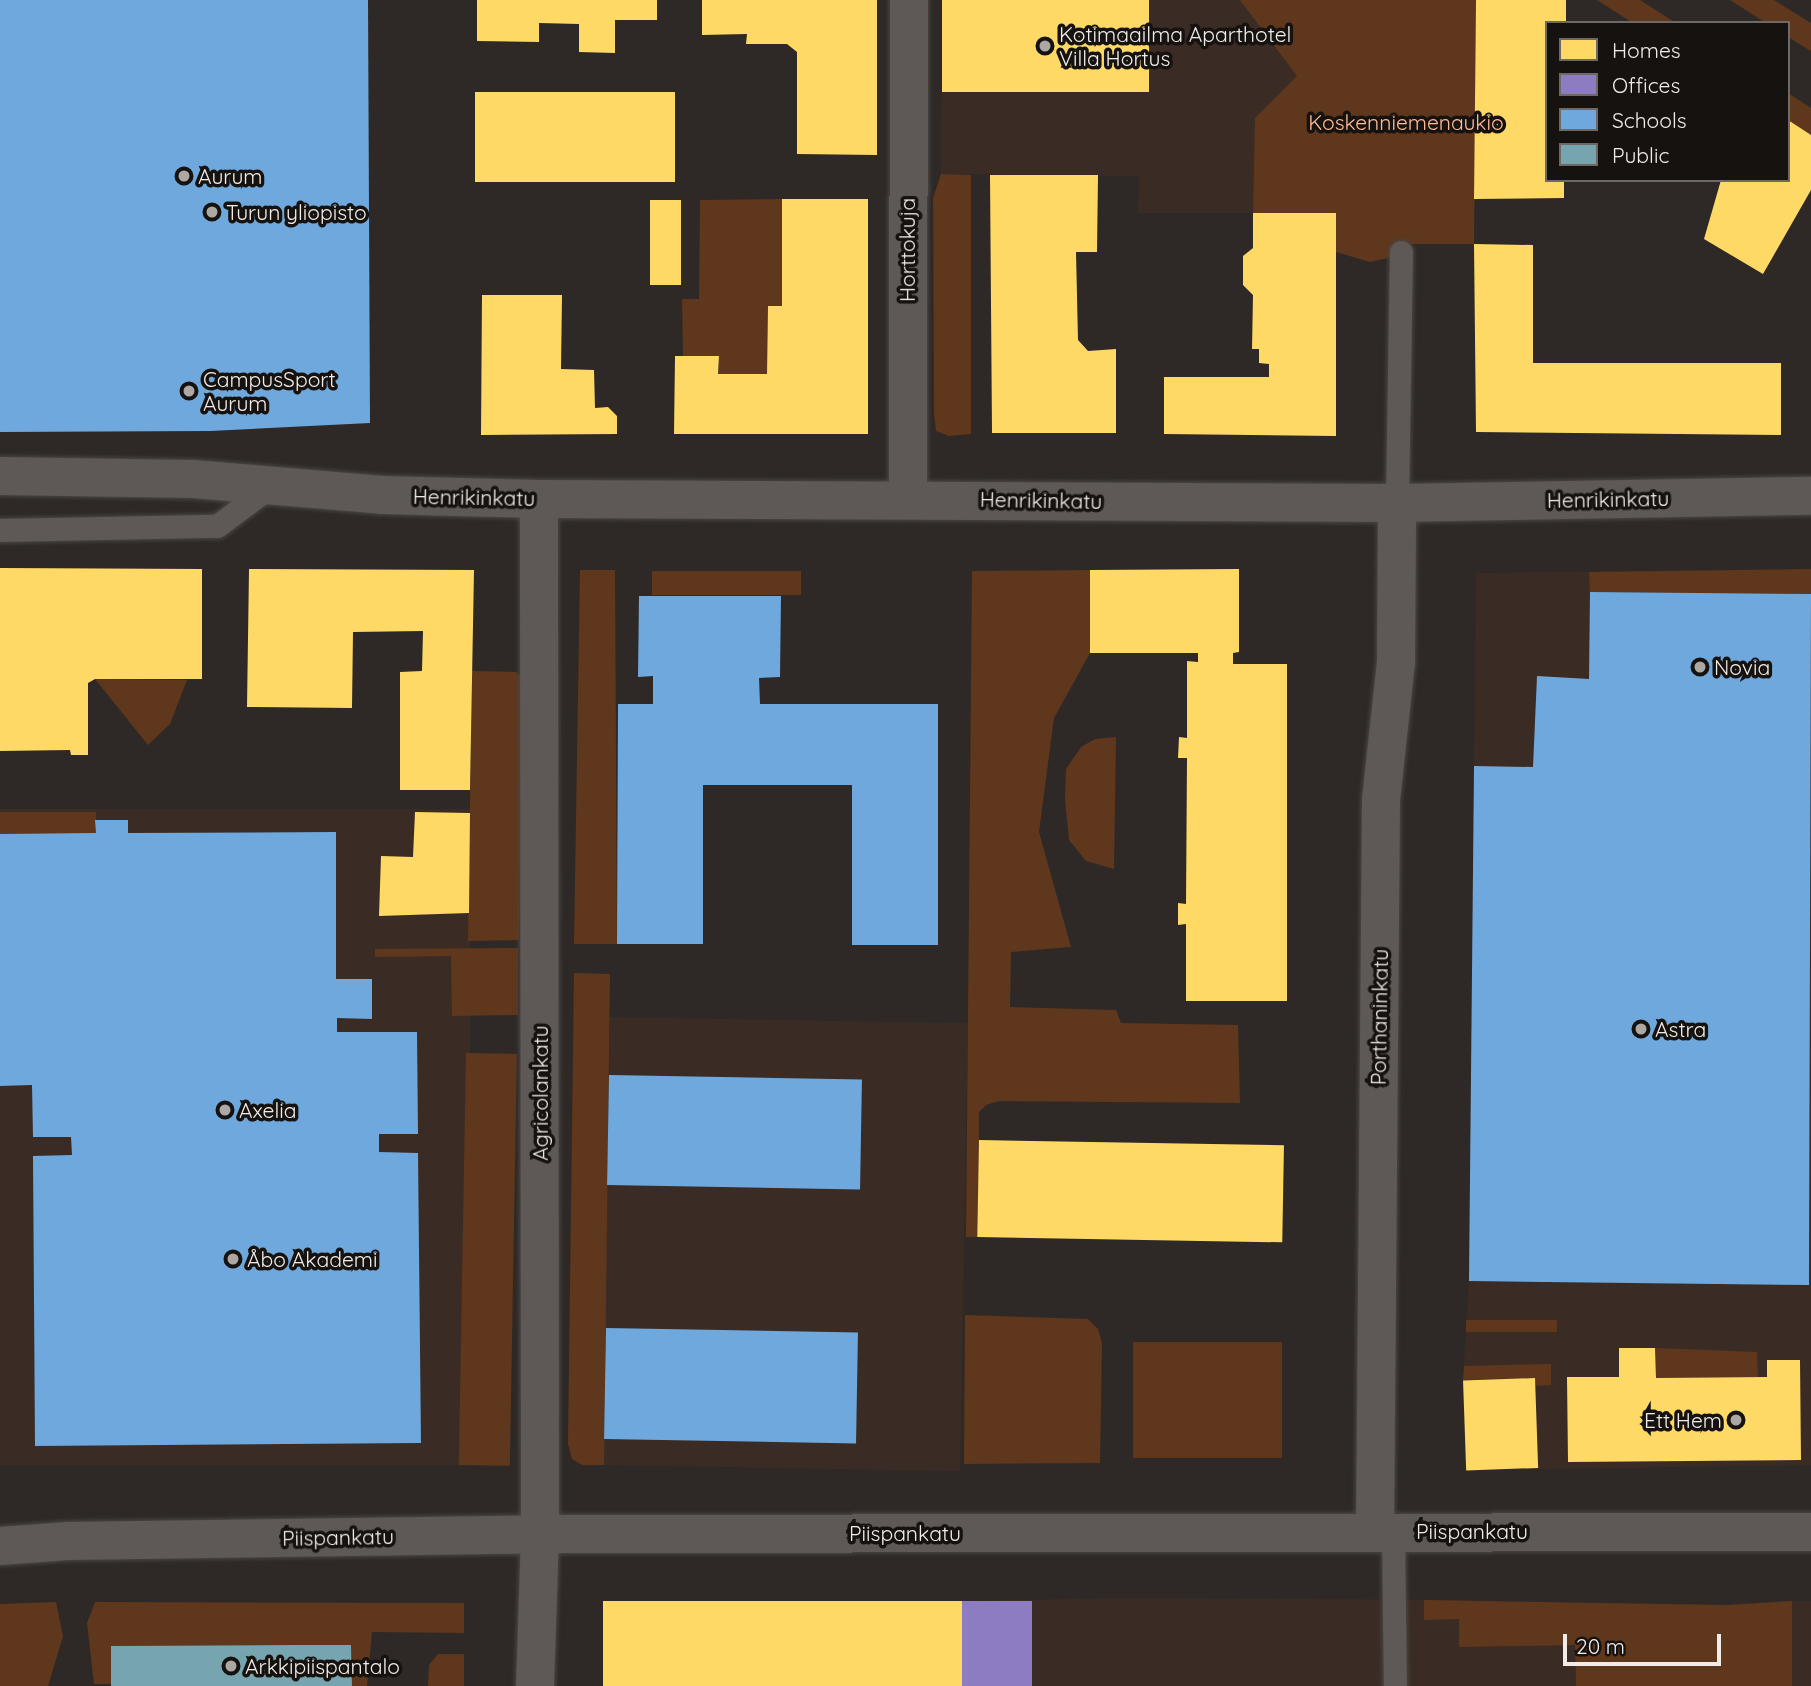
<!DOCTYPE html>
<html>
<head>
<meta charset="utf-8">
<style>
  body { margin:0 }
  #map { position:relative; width:1811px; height:1686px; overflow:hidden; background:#2e2926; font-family:Quicksand,sans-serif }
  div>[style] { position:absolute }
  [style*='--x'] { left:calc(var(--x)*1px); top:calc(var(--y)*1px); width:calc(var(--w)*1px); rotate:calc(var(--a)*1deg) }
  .built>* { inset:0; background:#3a2c25; transform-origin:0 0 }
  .green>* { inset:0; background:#5f371c; transform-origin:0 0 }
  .homes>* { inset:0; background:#ffd966; transform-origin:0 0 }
  .offices>* { inset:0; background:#8e7cc3; transform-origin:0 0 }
  .schools>* { inset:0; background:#6fa8dc; transform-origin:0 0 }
  .public>* { inset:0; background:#76a5af }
  .roads { filter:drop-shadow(0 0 2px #4a4643) drop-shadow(0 0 2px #4a4643) }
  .service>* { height:23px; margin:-11.5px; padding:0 11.5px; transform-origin:11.5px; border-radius:11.5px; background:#5e5957 }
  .minor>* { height:38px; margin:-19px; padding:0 19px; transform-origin:19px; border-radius:19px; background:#5e5957 }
  .dots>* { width:19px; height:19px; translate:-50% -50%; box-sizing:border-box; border:4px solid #161210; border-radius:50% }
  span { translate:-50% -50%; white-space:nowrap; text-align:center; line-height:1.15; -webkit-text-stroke:7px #161210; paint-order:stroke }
  .poi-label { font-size:21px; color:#f2ece8 }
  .left { translate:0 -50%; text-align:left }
  .right { translate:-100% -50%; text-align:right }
  .park-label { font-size:21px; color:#ffbb93 }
  .street-label { font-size:21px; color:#f2ece8 }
  .legend { position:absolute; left:1545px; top:21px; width:245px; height:161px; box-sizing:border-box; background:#161210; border:2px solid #6e6966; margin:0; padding:9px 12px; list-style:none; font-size:21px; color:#f2ece8 }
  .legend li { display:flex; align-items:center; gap:14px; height:35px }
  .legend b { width:35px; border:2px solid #6e6966 }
  .scale { position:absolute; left:1563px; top:1634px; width:158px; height:32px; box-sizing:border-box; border:4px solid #f2ece8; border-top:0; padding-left:9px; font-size:21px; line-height:24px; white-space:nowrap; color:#f2ece8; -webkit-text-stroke:5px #161210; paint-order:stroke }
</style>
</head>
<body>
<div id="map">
  <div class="built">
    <div style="clip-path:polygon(942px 0,1337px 0,1336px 213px,1138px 213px,1139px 176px,941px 174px)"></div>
    <div style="clip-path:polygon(1811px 569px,1811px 1465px,1466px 1470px,1463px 1380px,1469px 1281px,1476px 573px)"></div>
    <div style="left:470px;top:809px;width:656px;height:470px;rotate:90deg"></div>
    <div style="left:610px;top:1017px;width:358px;height:448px;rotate:1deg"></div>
    <div style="clip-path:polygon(1125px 1598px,1459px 1600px,1575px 1645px,1576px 1686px,962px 1686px,962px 1601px)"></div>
    <div style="left:1792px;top:1601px;width:19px;height:85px"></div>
  </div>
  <div class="green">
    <div style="clip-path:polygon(1240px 0,1476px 0,1474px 244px,1398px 244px,1388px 258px,1370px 262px,1336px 252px,1336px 213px,1253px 213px,1255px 118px,1297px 76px)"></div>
    <div style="clip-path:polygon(1597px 0,1640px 0,1676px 23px,1633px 23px)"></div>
    <div style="clip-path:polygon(1730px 0,1774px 0,1811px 23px,1811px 51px,1788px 37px,1788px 23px,1766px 23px)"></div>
    <div style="clip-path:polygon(1788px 93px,1811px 108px,1811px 135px,1788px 121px)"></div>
    <div style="clip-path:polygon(941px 174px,971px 175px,971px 434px,949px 436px,936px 431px,934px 414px,933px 198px)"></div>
    <div style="clip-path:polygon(782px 199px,782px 306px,768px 306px,767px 374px,718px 374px,719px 356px,683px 356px,682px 299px,699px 299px,700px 200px)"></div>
    <div style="clip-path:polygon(1811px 569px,1811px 594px,1590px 592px,1589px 572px)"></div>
    <div style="clip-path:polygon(580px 570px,615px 570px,617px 944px,574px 944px)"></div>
    <div style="clip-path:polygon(1090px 570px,1090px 653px,1054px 718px,1039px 832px,1071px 947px,1011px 952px,1010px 1007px,1116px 1010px,1121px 1023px,1238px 1025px,1240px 1103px,999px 1101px,986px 1105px,979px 1112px,979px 1237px,966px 1237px,972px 571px)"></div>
    <div style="left:652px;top:571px;width:149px;height:24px"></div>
    <div style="clip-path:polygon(472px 671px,516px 672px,522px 678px,519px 940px,468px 941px)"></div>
    <div style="clip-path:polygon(95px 679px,187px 680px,170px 724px,148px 745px)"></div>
    <div style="clip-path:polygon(1116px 737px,1114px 869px,1086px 861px,1069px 840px,1065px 800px,1066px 769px,1081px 747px,1095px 739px)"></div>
    <div style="left:0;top:812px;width:96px;height:22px"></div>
    <div style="clip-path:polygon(518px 948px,518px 1015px,452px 1016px,451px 956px,375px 957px,375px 949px)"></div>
    <div style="clip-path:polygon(574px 973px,610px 974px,604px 1465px,582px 1465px,572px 1459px,568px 1444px)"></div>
    <div style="left:466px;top:1053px;width:51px;height:412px;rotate:1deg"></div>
    <div style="clip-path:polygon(965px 1315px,1088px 1319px,1098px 1329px,1102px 1343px,1100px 1463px,964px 1464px)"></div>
    <div style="left:1557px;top:1320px;width:12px;height:91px;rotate:90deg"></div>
    <div style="left:1282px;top:1342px;width:116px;height:149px;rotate:90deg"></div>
    <div style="clip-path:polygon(1655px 1348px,1757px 1352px,1758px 1377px,1656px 1378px)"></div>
    <div style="clip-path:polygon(1551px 1364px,1551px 1385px,1535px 1386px,1535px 1378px,1463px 1380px,1464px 1366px)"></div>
    <div style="clip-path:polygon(1424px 1600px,1727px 1605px,1792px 1601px,1792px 1686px,1576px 1686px,1575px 1645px,1459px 1647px,1459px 1619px,1424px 1620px)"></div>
    <div style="clip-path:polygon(56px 1602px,63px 1636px,48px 1686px,0 1686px,0 1604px)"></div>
    <div style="clip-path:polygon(95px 1602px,464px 1603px,464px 1633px,372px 1632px,367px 1686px,352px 1686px,351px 1645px,111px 1646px,111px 1684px,94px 1684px,87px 1623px)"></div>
    <div style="clip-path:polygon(438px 1654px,464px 1654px,464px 1686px,428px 1686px,429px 1665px)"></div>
  </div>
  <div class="homes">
    <div style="clip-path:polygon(477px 0,657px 0,657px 20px,615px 20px,615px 53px,579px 52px,579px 24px,539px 23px,539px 42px,477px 41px)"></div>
    <div style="clip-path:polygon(702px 0,877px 0,877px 155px,797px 154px,797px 52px,787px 44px,746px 44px,747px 34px,702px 35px)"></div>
    <div style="left:942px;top:0;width:207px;height:92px"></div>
    <div style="clip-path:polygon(1476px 0,1566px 0,1566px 23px,1547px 23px,1547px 180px,1564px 180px,1564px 198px,1474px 199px)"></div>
    <div style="left:475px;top:92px;width:200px;height:90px"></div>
    <div style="clip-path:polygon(1788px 120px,1811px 135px,1811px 190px,1763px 274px,1704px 239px,1721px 180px,1788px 180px)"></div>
    <div style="clip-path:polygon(990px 175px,1098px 175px,1097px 252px,1076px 252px,1078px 340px,1088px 351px,1116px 349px,1116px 433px,992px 433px)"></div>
    <div style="clip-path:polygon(782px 199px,868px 199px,868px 434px,674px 434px,675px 356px,719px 356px,718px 374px,767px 374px,768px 306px,782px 306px)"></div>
    <div style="left:650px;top:200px;width:31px;height:85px"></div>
    <div style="clip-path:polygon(1253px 213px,1336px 213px,1336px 436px,1164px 434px,1164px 377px,1269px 377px,1269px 364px,1259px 363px,1259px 349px,1252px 349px,1253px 295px,1243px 285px,1243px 256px,1253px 248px)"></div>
    <div style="clip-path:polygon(1474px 244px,1533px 245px,1533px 363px,1781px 363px,1781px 435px,1476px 432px)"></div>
    <div style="clip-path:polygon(482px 295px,562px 295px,561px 369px,594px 370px,595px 408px,608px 407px,617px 416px,617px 434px,481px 435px)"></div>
    <div style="clip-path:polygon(0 568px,202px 569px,202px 679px,95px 679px,88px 683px,88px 755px,71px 755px,70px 750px,0 751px)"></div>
    <div style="clip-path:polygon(249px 569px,474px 570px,470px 790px,400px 790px,400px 672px,422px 671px,423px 631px,353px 632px,352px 708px,247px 707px)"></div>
    <div style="clip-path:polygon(1239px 569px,1239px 652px,1233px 653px,1233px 664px,1287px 664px,1287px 1001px,1186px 1001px,1186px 924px,1178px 925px,1178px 903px,1186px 904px,1187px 758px,1178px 758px,1179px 737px,1187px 738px,1187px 661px,1198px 662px,1198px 653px,1090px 653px,1090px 570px)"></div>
    <div style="clip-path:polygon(415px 812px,470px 813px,469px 913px,379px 916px,381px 856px,413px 857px)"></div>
    <div style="left:979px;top:1140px;width:305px;height:97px;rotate:1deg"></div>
    <div style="clip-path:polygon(1619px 1348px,1655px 1348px,1656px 1378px,1767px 1377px,1767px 1360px,1800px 1360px,1801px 1460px,1568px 1462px,1567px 1377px,1619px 1377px)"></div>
    <div style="left:1535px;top:1378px;width:90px;height:72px;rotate:88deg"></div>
    <div style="left:603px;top:1601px;width:359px;height:85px"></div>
  </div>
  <div class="offices">
    <div style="left:962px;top:1601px;width:70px;height:85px"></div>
  </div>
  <div class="schools">
    <div style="clip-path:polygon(0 0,368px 0,370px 423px,210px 431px,0 432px)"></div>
    <div style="clip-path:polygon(1590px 592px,1811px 594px,1809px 1285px,1469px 1281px,1474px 766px,1533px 767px,1537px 676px,1589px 679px)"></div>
    <div style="clip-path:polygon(639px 596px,781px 596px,780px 677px,759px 678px,760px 704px,938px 704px,938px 945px,852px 945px,852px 785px,703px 785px,703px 944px,617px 944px,618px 704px,653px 704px,653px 676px,638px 677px)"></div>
    <div style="clip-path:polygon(95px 820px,128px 820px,128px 833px,336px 832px,336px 979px,372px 979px,372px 1019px,337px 1018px,337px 1032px,417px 1032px,418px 1134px,379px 1134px,379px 1152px,418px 1153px,421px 1443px,35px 1446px,33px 1156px,72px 1155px,71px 1137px,33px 1137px,32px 1085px,0 1086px,0 834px,96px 833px)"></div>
    <div style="left:609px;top:1075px;width:253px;height:110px;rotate:1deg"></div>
    <div style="left:606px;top:1328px;width:252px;height:111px;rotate:1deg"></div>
  </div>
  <div class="public">
    <div style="clip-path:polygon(298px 1645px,351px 1645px,352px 1686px,111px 1686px,111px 1646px)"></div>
  </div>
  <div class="roads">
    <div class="service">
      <div style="--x:1397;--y:503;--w:251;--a:-89.1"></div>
      <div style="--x:0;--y:530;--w:217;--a:-1.1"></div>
      <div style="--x:217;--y:526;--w:69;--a:-36.7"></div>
      <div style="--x:1393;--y:1531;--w:155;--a:89.3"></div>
    </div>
    <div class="minor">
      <div style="--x:0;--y:476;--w:193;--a:0.9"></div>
      <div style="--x:193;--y:479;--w:190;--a:4.8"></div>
      <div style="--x:382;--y:495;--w:157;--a:1.5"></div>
      <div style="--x:539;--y:499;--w:858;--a:0.27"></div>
      <div style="--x:1397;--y:503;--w:414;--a:-1"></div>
      <div style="--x:908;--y:499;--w:499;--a:-89.9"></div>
      <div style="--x:1375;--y:1532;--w:732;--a:-89.53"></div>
      <div style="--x:1381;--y:800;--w:138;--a:-83.8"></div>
      <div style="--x:1396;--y:663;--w:160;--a:-89.6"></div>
      <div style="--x:0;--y:1546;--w:68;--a:-4.2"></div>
      <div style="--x:68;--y:1541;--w:472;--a:-0.8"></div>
      <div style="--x:540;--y:1534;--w:1271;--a:-0.09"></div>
      <div style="--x:535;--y:1686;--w:152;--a:-88.1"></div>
      <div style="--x:540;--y:1534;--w:1035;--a:-90.06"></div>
    </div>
  </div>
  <div class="dots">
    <div style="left:1045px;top:46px;background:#ada8a4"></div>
    <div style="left:184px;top:176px;background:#ada8a4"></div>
    <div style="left:212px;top:212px;background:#ada8a4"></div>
    <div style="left:189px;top:391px;background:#ada8a4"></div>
    <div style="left:1700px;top:667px;background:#ada8a4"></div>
    <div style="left:1641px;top:1029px;background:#ada8a4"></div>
    <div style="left:225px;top:1110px;background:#ada8a4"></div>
    <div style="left:233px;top:1259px;background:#ada8a4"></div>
    <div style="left:1736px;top:1420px;background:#ada8a4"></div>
    <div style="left:231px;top:1666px;background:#ada8a4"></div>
  </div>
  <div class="poi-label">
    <span class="left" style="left:1059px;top:46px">Kotimaailma Aparthotel<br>Villa Hortus</span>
    <span class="left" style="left:198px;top:176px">Aurum</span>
    <span class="left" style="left:226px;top:212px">Turun yliopisto</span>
    <span class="left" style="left:203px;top:391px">CampusSport<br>Aurum</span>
    <span class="left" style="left:1714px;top:667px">Novia</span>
    <span class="left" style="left:1655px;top:1029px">Astra</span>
    <span class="left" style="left:239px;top:1110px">Axelia</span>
    <span class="left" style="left:247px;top:1259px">Åbo Akademi</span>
    <span class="right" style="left:1722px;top:1420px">Ett Hem</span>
    <span class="left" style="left:245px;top:1666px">Arkkipiispantalo</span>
  </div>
  <div class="park-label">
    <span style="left:1406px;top:122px">Koskenniemenaukio</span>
  </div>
  <div class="street-label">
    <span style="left:907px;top:250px;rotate:-90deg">Horttokuja</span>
    <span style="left:474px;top:497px;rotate:1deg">Henrikinkatu</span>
    <span style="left:1608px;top:499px;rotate:-1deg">Henrikinkatu</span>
    <span style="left:1041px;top:500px;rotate:1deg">Henrikinkatu</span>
    <span style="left:1379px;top:1017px;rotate:-89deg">Porthaninkatu</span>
    <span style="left:540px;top:1093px;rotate:-90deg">Agricolankatu</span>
    <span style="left:1472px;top:1531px">Piispankatu</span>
    <span style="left:905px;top:1533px">Piispankatu</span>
    <span style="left:338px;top:1537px;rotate:-1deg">Piispankatu</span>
  </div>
  <ul class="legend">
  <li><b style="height:19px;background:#ffd966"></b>Homes</li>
  <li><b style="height:19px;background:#8e7cc3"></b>Offices</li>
  <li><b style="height:19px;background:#6fa8dc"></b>Schools</li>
  <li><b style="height:19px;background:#76a5af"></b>Public</li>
  </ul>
  <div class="scale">20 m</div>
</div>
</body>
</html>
